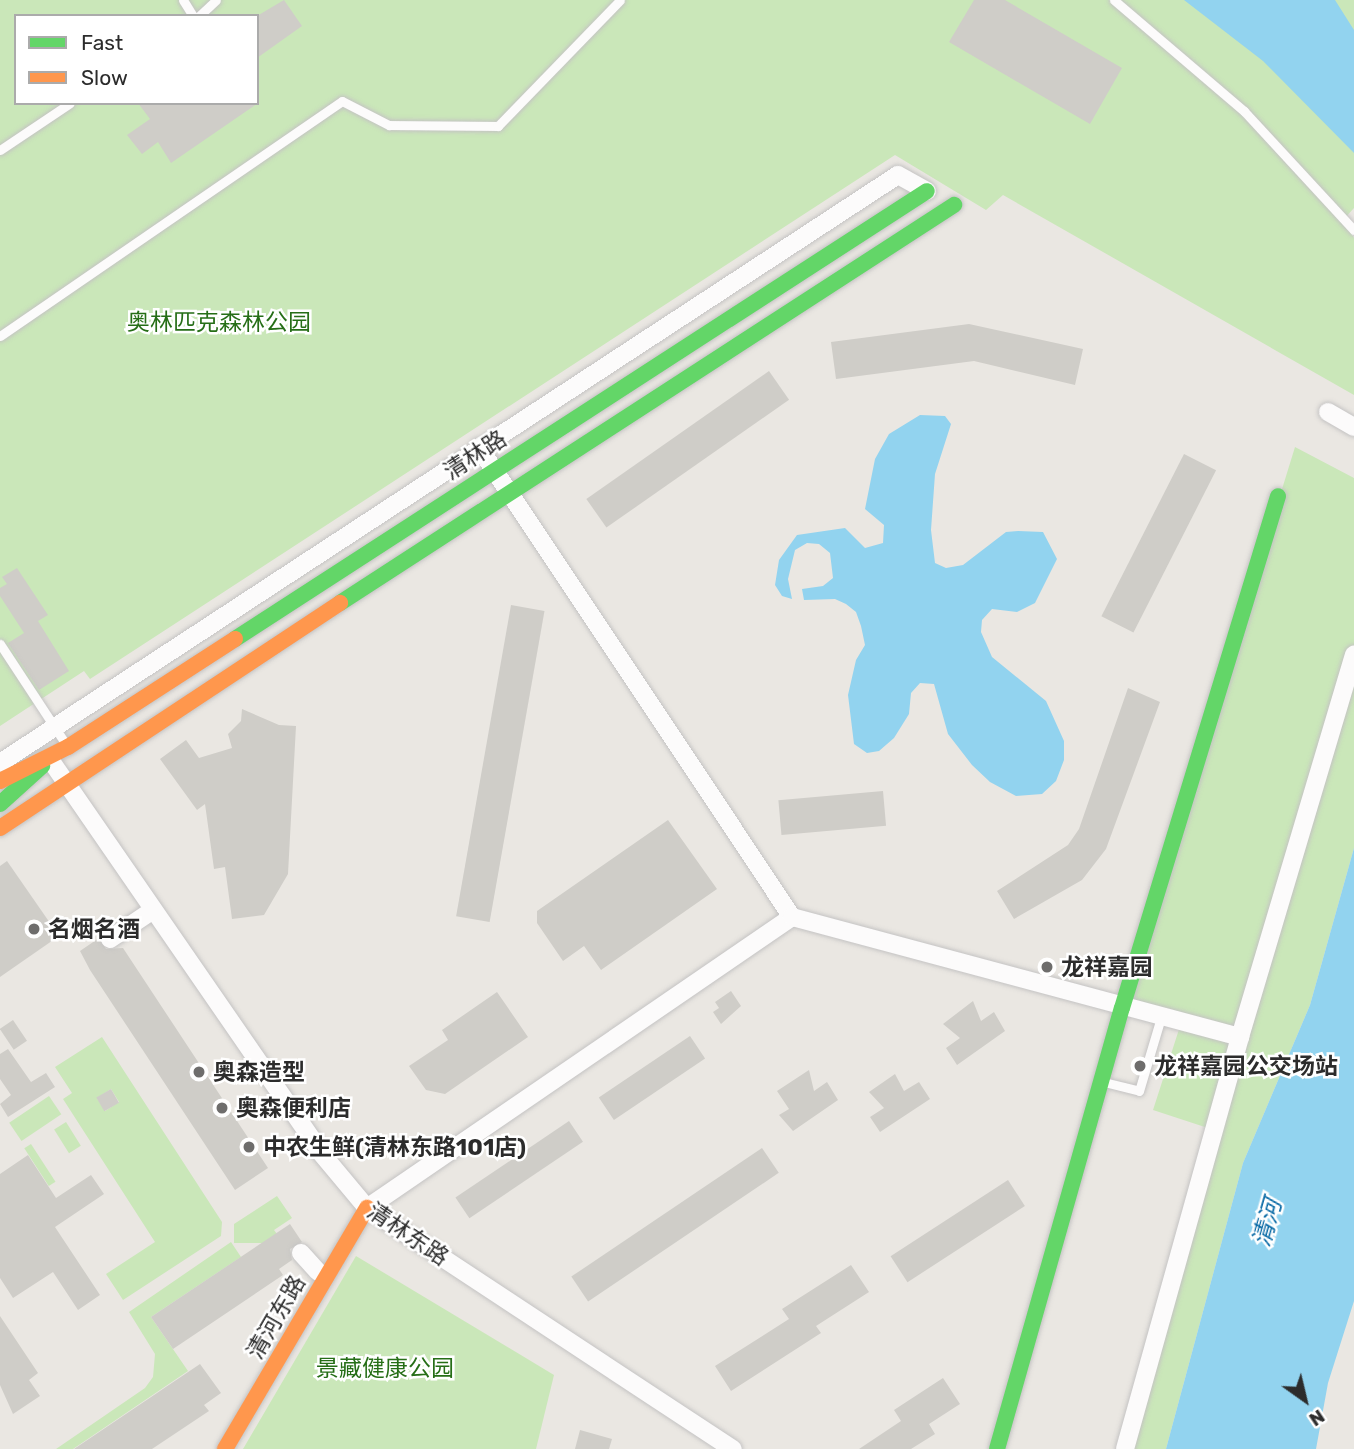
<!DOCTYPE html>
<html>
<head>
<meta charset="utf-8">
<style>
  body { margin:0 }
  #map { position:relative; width:1354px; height:1449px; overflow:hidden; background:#eae7e2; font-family:Rubik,"Noto Sans SC",sans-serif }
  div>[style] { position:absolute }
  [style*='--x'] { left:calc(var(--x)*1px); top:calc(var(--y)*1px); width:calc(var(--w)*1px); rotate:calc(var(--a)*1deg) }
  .green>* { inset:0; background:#cae7b9; transform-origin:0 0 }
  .water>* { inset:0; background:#92d3ef }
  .building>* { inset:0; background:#cfcdc8; transform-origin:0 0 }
  .roads { filter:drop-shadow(0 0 2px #c4c3c3) drop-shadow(0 0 2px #c4c3c3) }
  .lane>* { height:9px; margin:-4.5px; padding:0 4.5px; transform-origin:4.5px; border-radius:4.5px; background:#fcfbfb }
  .street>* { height:18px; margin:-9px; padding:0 9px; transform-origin:9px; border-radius:9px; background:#fcfbfb }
  .fast>* { height:16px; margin:-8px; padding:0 8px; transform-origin:8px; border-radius:8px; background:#63d668 }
  .slow>* { height:16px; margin:-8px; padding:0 8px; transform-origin:8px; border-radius:8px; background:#ff974d }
  .dots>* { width:19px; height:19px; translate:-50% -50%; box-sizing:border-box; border:4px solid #fff; border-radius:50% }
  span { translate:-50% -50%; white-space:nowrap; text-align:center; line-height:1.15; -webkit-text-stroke:5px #fff; paint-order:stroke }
  .park-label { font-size:23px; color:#266e17 }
  .street-label { font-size:23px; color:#2c2c2c }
  .poi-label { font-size:23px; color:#2c2c2c; font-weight:700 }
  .left { translate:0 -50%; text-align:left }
  .water-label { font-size:24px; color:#0769a5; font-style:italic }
  .legend { position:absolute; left:14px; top:14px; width:245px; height:91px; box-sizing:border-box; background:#fff; border:2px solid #ababab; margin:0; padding:9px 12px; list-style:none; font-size:21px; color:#2c2c2c }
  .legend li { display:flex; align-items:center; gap:14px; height:35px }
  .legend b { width:35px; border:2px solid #ababab }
  .north { position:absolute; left:1270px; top:1365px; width:70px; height:70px; -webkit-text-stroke:5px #fff; paint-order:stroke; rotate:146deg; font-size:19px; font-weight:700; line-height:28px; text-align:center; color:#2c2c2c }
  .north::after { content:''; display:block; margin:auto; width:24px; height:32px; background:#2c2c2c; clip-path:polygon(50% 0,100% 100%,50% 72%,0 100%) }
</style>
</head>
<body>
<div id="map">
  <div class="green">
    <div style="clip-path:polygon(evenodd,0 0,1354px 0,1354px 208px,1344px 219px,1354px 238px,1354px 395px,1003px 195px,986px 210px,895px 155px,90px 679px,84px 671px,0 726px,0 0,16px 16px,257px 16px,257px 103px,16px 103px,16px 16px)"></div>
    <div style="clip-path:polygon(1295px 447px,1354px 478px,1354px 848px,1310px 1005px,1243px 1163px,1166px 1449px,1125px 1449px,1214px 1130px,1153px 1110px,1182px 1020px,1122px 1008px)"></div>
    <div style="clip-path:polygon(evenodd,102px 1037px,222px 1222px,221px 1236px,123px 1300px,106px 1274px,155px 1242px,63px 1099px,72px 1093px,55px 1067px,102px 1037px,111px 1089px,119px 1102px,105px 1111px,97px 1098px,111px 1089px)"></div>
    <div style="left:49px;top:1096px;width:22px;height:48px;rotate:56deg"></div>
    <div style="left:66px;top:1122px;width:28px;height:14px;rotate:58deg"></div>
    <div style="left:31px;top:1144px;width:45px;height:8px;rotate:57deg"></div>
    <div style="clip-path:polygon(277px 1196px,292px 1218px,274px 1230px,277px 1234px,264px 1243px,234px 1243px,234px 1224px)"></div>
    <div style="clip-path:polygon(231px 1242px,241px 1257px,151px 1317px,188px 1371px,73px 1449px,56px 1449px,145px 1388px,153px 1377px,155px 1354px,129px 1312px)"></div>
    <div style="clip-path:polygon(356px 1256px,554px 1375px,536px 1449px,243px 1449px)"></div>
  </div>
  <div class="water">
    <div style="clip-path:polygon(1184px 0,1335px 0,1354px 30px,1354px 153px,1263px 61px)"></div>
    <div style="clip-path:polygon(920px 415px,945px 416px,951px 424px,935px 474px,931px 530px,935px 563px,946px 568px,963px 565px,1006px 532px,1018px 531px,1043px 532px,1057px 559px,1035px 603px,1017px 612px,992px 609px,982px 620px,981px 632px,992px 657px,1046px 701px,1064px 741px,1064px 760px,1056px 781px,1042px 794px,1016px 796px,990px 782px,972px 765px,948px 734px,934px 684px,920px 683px,911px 693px,909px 714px,894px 738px,879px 751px,867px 753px,854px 744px,848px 695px,856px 660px,865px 645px,861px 626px,856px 612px,846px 604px,835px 599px,804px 600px,802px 589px,823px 586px,833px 578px,830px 553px,819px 544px,807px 543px,795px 550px,788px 579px,792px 599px,782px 596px,775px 585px,779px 560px,797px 535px,845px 528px,865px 548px,883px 543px,884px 525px,865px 509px,875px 459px,889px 434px)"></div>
    <div style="clip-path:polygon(1354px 848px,1354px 1301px,1328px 1383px,1316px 1449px,1166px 1449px,1243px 1163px,1310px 1005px)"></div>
  </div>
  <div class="building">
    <div style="clip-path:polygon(284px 0,302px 26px,257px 58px,257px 16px)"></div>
    <div style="clip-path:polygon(974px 0,1005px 0,1122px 68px,1090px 124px,949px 42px)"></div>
    <div style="clip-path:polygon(138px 103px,258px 103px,171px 163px,158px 142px,142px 154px,127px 135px,150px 119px)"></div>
    <div style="clip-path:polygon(969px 324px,1083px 349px,1075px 385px,974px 361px,836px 379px,831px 342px)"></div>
    <div style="left:769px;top:371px;width:35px;height:223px;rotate:55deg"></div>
    <div style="left:1184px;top:454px;width:36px;height:182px;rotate:27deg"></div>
    <div style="clip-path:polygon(17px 568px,48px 615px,38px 621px,69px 671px,39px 690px,8px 643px,24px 633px,0 596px,0 588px,7px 584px,2px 577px)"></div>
    <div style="left:511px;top:605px;width:34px;height:316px;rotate:10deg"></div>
    <div style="clip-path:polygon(1128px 688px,1160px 702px,1106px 849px,1082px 880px,1014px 919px,997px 891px,1068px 845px,1079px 829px)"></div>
    <div style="clip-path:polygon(242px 709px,279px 725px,296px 726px,288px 874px,264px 915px,232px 919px,225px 867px,214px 869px,205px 804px,197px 810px,160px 759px,186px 740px,199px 758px,232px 748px,228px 734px,241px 721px)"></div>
    <div style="left:883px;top:791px;width:35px;height:105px;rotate:85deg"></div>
    <div style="clip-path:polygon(668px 820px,717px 889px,601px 970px,584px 946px,563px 961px,537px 923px,537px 911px)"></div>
    <div style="clip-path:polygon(7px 861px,59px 936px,0 977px,0 866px)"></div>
    <div style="clip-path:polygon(99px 938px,106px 949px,123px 948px,268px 1168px,235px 1190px,90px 970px,80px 951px)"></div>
    <div style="clip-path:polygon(731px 991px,741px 1006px,721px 1024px,713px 1012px,719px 1008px,715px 1002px)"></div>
    <div style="clip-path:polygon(497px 992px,528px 1037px,445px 1094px,426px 1090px,409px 1066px,448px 1040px,442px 1030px)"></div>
    <div style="clip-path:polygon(973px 1001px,981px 1021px,994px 1012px,1005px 1031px,957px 1065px,946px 1048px,960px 1038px,943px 1024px)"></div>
    <div style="left:13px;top:1020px;width:25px;height:16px;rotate:56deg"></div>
    <div style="left:690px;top:1036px;width:27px;height:110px;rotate:56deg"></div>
    <div style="clip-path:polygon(8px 1049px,31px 1082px,46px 1073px,55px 1087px,8px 1117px,0 1104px,11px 1095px,0 1079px,0 1054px)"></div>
    <div style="clip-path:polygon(809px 1070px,814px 1091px,827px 1082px,838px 1100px,793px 1131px,779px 1115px,789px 1109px,777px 1091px)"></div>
    <div style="clip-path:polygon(895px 1074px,904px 1091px,919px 1082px,930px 1099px,880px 1132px,870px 1117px,884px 1108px,869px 1092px)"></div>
    <div style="left:111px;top:1089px;width:16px;height:17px;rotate:60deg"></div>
    <div style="left:569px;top:1121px;width:25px;height:137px;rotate:56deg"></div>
    <div style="left:762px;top:1148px;width:30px;height:230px;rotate:56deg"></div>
    <div style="clip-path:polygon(28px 1155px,56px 1198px,91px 1175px,104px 1194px,55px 1227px,100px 1295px,78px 1310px,53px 1272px,13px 1298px,0 1278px,0 1174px)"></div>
    <div style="left:1008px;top:1180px;width:31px;height:140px;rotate:57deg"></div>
    <div style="clip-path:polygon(290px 1224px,302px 1242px,290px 1249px,292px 1260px,279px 1269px,283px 1275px,173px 1349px,151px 1317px)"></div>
    <div style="clip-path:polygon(851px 1265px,869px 1292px,816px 1326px,821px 1333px,731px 1391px,715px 1366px,789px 1319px,782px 1309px)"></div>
    <div style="clip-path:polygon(0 1316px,38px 1373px,29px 1380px,40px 1396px,13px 1414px,0 1385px)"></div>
    <div style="clip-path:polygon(200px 1364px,221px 1393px,204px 1405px,209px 1411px,152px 1449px,74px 1449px)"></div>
    <div style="clip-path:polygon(943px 1378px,960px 1404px,929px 1424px,935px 1434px,911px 1449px,859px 1449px,901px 1421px,894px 1410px)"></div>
    <div style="clip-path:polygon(580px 1430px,612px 1439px,609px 1449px,575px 1449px)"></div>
  </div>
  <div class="roads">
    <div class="lane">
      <div style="--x:183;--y:0;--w:19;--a:58"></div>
      <div style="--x:1114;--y:0;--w:171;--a:40.5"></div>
      <div style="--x:1244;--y:111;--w:162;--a:47.3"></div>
      <div style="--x:199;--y:16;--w:23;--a:-43"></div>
      <div style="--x:0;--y:150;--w:84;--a:-33.9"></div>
      <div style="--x:0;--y:336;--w:415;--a:-34.5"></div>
      <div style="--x:342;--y:101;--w:53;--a:27.1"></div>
      <div style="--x:389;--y:125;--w:109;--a:0.5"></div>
      <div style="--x:498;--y:126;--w:175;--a:-45.9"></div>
      <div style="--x:0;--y:644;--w:122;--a:56.7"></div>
      <div style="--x:1104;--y:1082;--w:36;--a:14"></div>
      <div style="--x:1139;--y:1091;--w:77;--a:-73.4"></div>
    </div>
    <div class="street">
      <div style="--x:1328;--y:412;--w:30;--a:30"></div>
      <div style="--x:479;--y:447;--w:565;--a:56.34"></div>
      <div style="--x:49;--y:758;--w:480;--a:55.4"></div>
      <div style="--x:321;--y:1153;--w:72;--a:50.1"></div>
      <div style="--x:367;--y:1208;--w:438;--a:33.4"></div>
      <div style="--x:0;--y:763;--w:1073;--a:-33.22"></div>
      <div style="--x:898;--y:175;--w:33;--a:29"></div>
      <div style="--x:110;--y:939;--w:52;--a:-34"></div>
      <div style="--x:367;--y:1208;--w:515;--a:-34.4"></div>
      <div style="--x:792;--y:917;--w:464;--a:15"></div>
      <div style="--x:301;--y:1253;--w:25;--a:48"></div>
      <div style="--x:1125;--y:1449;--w:428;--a:-74.4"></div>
      <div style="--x:1240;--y:1037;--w:399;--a:-73.4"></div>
    </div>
    <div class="fast">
      <div style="--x:340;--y:603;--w:732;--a:-32.95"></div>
      <div style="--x:235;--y:639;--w:824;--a:-32.92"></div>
      <div style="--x:0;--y:804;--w:57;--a:-42.1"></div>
      <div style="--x:997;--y:1449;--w:458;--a:-74.2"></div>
      <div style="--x:1122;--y:1008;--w:535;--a:-73.05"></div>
    </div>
    <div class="slow">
      <div style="--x:0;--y:781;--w:76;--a:-26.6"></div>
      <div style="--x:68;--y:747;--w:199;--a:-32.9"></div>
      <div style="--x:0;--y:828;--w:408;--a:-33.5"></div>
      <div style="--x:225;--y:1449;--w:280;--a:-59.5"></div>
    </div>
  </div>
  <div class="dots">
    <div style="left:34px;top:929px;background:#6e6d6c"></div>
    <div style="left:1047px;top:967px;background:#6e6d6c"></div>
    <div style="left:1140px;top:1066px;background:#6e6d6c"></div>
    <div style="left:199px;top:1072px;background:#6e6d6c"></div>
    <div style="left:222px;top:1108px;background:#6e6d6c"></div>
    <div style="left:249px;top:1147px;background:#6e6d6c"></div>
  </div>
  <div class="park-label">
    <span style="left:219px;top:322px">奥林匹克森林公园</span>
    <span style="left:385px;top:1368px">景藏健康公园</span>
  </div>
  <div class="street-label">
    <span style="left:475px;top:455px;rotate:-33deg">清林路</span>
    <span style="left:408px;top:1234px;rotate:34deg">清林东路</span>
    <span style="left:276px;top:1317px;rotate:-60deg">清河东路</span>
  </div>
  <div class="poi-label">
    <span class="left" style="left:48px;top:929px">名烟名酒</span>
    <span class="left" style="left:1061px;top:967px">龙祥嘉园</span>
    <span class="left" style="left:1154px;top:1066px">龙祥嘉园公交场站</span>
    <span class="left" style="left:213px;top:1072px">奥森造型</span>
    <span class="left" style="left:236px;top:1108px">奥森便利店</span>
    <span class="left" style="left:263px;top:1147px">中农生鲜(清林东路101店)</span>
  </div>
  <div class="water-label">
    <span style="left:1268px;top:1223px;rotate:-74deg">清河</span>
  </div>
  <ul class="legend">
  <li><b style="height:9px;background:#63d668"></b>Fast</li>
  <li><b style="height:9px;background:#ff974d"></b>Slow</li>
  </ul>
  <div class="north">N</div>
</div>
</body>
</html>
